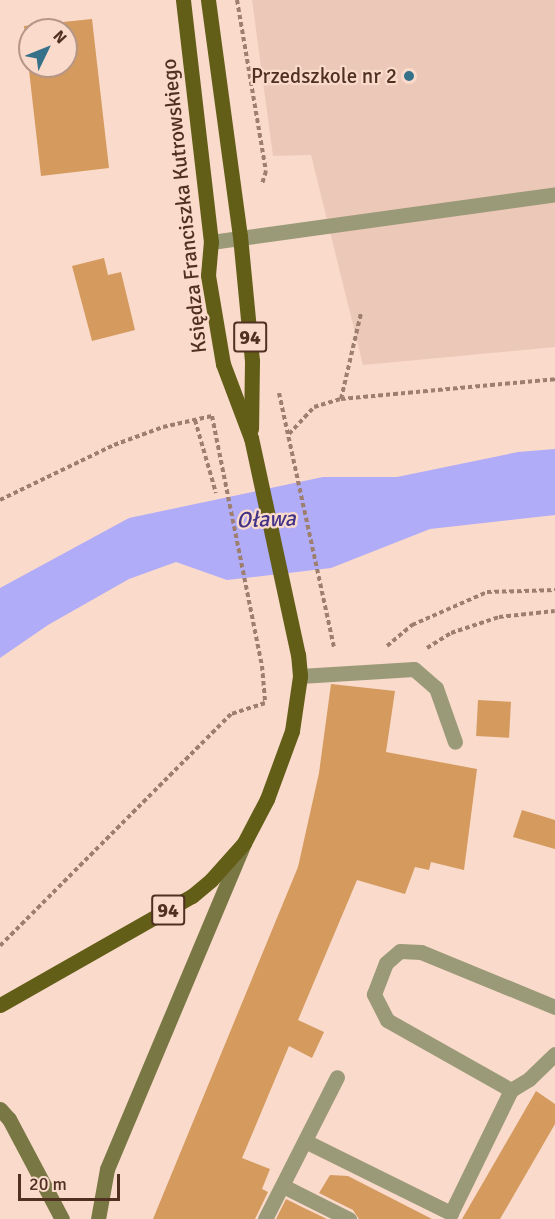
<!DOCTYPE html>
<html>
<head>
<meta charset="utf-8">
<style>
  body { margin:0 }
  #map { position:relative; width:555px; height:1219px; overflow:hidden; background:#fadacb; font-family:Signika,sans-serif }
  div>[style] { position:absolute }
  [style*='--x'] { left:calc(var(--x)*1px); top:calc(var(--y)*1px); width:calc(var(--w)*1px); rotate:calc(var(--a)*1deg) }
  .built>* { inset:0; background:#ecc8b8 }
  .water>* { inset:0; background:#b0acf7 }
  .building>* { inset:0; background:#d49a5e; transform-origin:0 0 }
  .path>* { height:4px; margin-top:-2px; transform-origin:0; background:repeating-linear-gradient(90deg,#9d7e6f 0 4.5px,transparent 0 7.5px) }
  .service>* { height:15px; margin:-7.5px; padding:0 7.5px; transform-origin:7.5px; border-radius:7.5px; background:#9b9a78 }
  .secondary>* { height:15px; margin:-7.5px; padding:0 7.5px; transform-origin:7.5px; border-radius:7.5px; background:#797744 }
  .primary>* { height:15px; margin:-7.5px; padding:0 7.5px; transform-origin:7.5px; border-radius:7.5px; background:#625e17 }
  .dots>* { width:16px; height:16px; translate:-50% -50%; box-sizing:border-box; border:3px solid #fadacb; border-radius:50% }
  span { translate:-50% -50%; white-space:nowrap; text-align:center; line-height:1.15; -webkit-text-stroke:4.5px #fadacb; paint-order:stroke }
  .shield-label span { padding:2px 4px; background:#fadacb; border:2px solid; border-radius:4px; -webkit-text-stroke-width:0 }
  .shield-label { font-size:20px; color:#4f3021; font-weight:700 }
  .poi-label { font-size:21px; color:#4f3021 }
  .right { translate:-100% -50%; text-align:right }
  .street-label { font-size:21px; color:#4f3021 }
  .water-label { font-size:22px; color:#413287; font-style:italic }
  .north { position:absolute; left:18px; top:18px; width:60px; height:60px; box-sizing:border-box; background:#fadacb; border:2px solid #b69687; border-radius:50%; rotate:47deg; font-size:16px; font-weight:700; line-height:24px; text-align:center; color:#4f3021 }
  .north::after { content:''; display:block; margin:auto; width:21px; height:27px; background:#357188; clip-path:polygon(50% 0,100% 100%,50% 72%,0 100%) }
  .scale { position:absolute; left:18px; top:1174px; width:102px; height:27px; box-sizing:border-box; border:3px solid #4f3021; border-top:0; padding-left:8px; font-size:18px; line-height:21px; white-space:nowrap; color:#4f3021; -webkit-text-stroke:4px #fadacb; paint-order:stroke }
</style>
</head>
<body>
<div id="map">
  <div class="built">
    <div style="clip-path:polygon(252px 0,555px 0,555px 347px,363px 365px,311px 155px,273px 156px)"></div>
  </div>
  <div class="water">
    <div style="clip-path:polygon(555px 449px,555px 515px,430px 529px,331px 568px,227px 580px,176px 562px,129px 579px,48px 625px,0 658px,0 588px,129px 518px,323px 477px,397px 477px,518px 452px)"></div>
  </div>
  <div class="building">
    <div style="clip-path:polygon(evenodd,92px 19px,109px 168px,41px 176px,24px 26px,92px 19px,30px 30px,66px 30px,66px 66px,30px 66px,30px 30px)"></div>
    <div style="clip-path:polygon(104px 258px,108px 275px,121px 272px,135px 330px,92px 341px,72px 266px)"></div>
    <div style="clip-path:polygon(331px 684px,395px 691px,386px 752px,477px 769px,464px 870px,431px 862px,429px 870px,415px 867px,405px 894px,357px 880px,298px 1020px,324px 1032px,312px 1058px,289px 1046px,242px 1158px,270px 1169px,262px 1189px,268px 1192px,255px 1219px,153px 1219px,298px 867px,319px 773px)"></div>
    <div style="left:478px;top:700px;width:33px;height:36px;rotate:3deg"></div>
    <div style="clip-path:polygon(522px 810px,555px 820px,555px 849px,513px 837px)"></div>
    <div style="clip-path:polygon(536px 1091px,555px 1104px,555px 1124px,500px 1219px,462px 1219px)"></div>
    <div style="clip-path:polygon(330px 1175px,348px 1176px,432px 1219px,359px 1219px,353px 1210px,319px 1193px)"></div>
    <div style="clip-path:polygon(286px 1199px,304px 1208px,327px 1219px,276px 1219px)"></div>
  </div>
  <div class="path">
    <div style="--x:237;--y:0;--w:173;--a:80.4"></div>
    <div style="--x:266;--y:171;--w:14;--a:107"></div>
    <div style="--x:279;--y:393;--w:261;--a:77.8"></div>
    <div style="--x:341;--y:399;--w:88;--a:-76.9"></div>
    <div style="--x:195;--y:420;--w:76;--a:74"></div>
    <div style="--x:289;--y:434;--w:37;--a:-47"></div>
    <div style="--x:314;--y:407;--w:28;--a:-17"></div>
    <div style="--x:341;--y:399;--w:215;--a:-5.3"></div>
    <div style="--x:0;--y:500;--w:127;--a:-25.8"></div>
    <div style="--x:114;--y:445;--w:52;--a:-20.2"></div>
    <div style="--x:163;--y:427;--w:50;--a:-12.7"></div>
    <div style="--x:212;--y:416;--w:255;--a:78.7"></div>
    <div style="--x:262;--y:666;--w:37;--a:85"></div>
    <div style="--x:265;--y:703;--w:36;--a:162"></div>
    <div style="--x:231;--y:714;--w:327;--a:134.9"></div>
    <div style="--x:387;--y:646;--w:33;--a:-40"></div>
    <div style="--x:412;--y:625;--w:82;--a:-23.7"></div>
    <div style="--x:487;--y:592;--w:68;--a:-1.7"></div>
    <div style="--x:427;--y:648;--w:28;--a:-32"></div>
    <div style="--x:451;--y:633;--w:51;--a:-18.4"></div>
    <div style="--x:499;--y:617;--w:56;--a:-6.1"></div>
  </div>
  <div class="service">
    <div style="--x:211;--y:242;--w:347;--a:-7.9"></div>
    <div style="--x:300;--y:676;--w:114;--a:-3.5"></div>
    <div style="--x:414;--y:669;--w:29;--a:41"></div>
    <div style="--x:436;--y:688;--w:57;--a:70.6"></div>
    <div style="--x:511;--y:1090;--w:21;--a:-31"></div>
    <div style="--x:529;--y:1079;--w:36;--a:-44"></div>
    <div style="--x:305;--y:1141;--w:163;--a:26.3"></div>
    <div style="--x:451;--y:1213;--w:137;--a:-64"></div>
    <div style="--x:511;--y:1090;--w:142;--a:-150.6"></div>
    <div style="--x:387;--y:1020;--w:29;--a:-117"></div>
    <div style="--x:374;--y:994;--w:33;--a:-69"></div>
    <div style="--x:386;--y:963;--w:18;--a:-41"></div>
    <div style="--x:400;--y:951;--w:21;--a:3"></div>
    <div style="--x:421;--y:952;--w:145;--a:22.3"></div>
    <div style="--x:283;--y:1186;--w:74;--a:26.6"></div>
    <div style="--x:265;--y:1219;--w:159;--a:-63.1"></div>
  </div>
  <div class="secondary">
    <div style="--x:0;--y:1109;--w:13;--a:48"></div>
    <div style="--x:9;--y:1119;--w:113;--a:62.1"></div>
    <div style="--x:98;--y:1219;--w:51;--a:-79.8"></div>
    <div style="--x:107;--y:1169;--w:350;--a:-67.2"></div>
  </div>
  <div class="primary">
    <div style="--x:208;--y:0;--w:238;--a:82.3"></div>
    <div style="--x:240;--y:236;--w:126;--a:84.5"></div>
    <div style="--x:252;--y:361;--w:68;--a:90.8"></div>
    <div style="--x:0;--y:1005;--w:221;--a:-29.6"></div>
    <div style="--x:192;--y:896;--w:25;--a:-40"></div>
    <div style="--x:211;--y:880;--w:50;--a:-48.3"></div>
    <div style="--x:244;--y:843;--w:50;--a:-62.4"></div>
    <div style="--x:267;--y:799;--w:72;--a:-69.8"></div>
    <div style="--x:292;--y:731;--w:56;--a:-81.7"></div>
    <div style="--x:300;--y:676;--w:21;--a:-95"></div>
    <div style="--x:298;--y:655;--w:222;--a:-102.2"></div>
    <div style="--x:251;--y:438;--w:79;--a:-110.7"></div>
    <div style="--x:223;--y:364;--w:90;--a:-99.6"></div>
    <div style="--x:208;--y:275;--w:33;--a:-85"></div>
    <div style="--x:211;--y:242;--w:244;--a:-96.6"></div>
  </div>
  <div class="dots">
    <div style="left:409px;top:76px;background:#357188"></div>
  </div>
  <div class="shield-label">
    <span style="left:250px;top:337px">94</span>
    <span style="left:168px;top:910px">94</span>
  </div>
  <div class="poi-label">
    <span class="right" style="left:397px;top:76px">Przedszkole nr 2</span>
  </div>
  <div class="street-label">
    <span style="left:184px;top:206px;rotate:-96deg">Księdza Franciszka Kutrowskiego</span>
  </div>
  <div class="water-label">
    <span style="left:266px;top:519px;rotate:-2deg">Oława</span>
  </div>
  <div class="north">N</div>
  <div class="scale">20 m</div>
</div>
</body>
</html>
